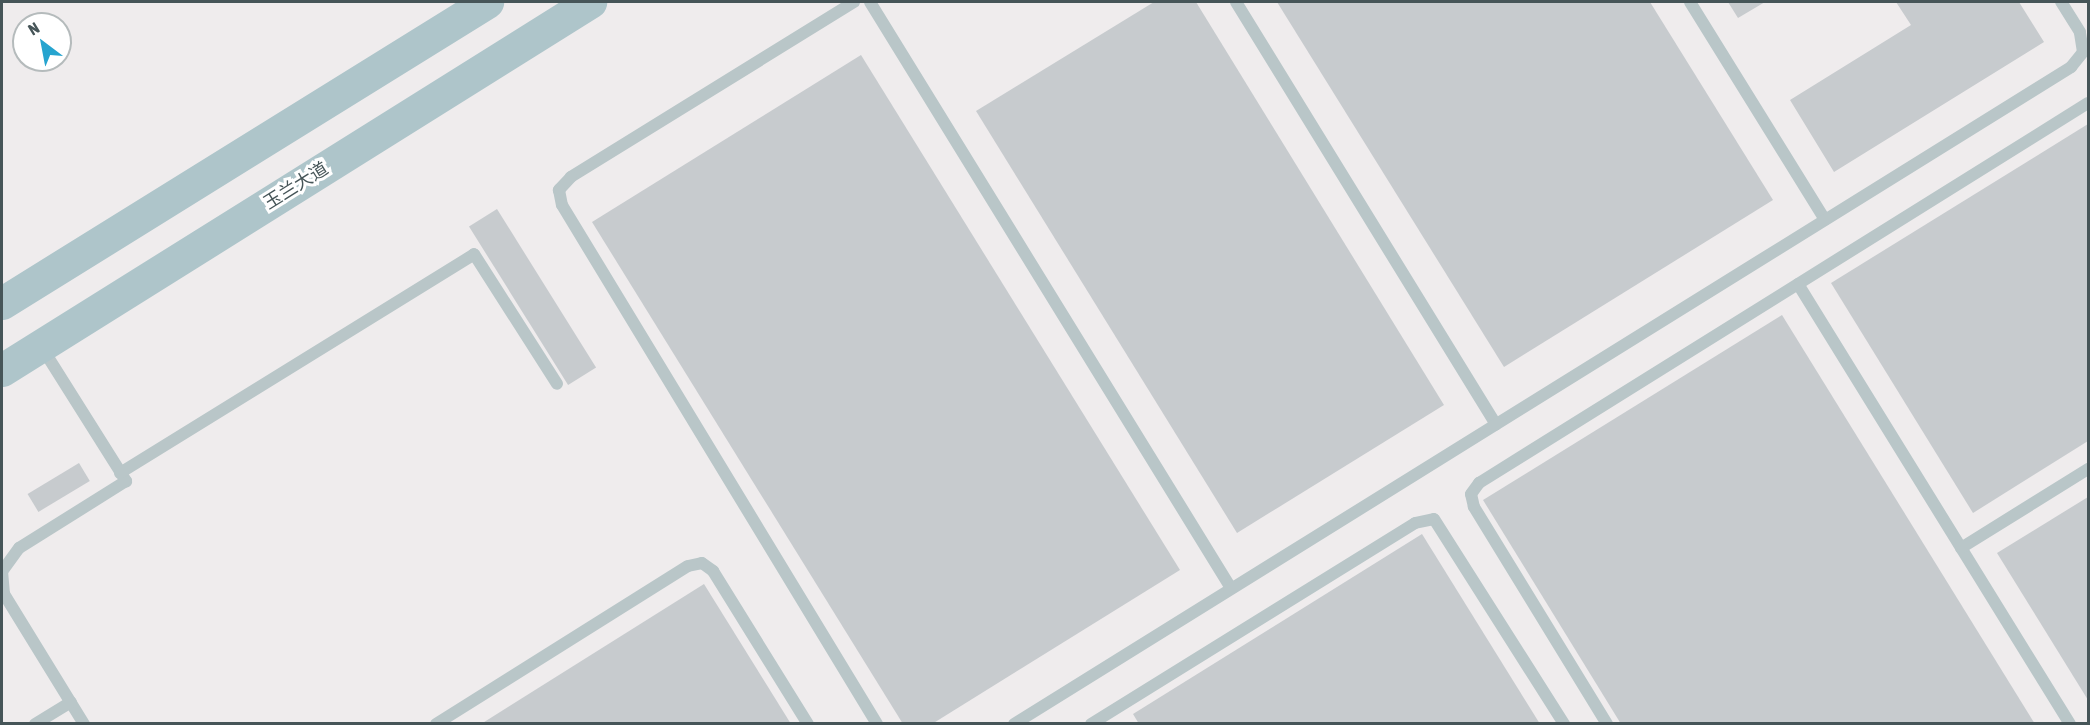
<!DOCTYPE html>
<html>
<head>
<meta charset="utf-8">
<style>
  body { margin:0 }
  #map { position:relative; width:2090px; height:725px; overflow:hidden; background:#efeced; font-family:"Asap Condensed","Noto Sans SC",sans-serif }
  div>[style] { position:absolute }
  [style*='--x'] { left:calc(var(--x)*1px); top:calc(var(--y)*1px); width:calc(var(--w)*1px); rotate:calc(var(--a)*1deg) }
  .building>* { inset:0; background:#c7cbce; transform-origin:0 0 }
  .lane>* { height:12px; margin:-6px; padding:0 6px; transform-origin:6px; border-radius:6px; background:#b9c6c8 }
  .primary>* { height:33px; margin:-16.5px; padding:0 16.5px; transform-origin:16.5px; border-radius:16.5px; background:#aec5ca }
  span { translate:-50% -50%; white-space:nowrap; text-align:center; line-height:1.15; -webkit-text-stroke:6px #fff; paint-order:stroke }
  .street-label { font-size:18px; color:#465558 }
  .frame { position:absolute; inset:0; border:3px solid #465558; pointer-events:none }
  .north { position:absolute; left:12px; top:12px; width:60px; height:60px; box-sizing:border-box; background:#fff; border:2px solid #b5bbbc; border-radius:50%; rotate:328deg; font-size:16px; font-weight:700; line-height:24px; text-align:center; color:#465558 }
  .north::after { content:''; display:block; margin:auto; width:21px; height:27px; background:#26a4cf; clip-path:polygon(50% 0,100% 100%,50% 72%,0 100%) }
</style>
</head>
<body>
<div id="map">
  <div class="building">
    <div style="clip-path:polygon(1154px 2px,1196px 2px,1444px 405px,1237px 533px,976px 111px)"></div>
    <div style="clip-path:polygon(1277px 2px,1650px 2px,1773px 200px,1504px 367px)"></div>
    <div style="clip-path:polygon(1728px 2px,1765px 2px,1738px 18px)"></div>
    <div style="clip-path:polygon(1896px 2px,2019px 2px,2044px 42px,1834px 172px,1790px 100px,1911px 25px)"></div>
    <div style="clip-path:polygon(861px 55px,1180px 570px,932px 724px,903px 724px,592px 222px)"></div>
    <div style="clip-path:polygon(2088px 124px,2088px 441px,1973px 513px,1831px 283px)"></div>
    <div style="left:497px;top:209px;width:187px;height:33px;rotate:58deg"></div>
    <div style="clip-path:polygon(1782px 315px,2035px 724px,1621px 724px,1483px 500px)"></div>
    <div style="left:79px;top:463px;width:21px;height:60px;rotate:59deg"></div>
    <div style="clip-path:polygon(2088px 497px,2088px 700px,1997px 553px)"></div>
    <div style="clip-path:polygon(1422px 534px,1540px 724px,1139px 724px,1133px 714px)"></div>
    <div style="clip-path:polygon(704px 584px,791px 724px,481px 724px)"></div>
  </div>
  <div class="lane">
    <div style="--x:854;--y:2;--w:333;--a:148.3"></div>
    <div style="--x:571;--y:177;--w:18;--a:133"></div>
    <div style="--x:559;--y:190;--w:15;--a:79"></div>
    <div style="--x:562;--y:205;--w:607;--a:58.74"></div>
    <div style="--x:870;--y:2;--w:688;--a:58.37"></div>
    <div style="--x:1236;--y:2;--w:496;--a:58.4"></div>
    <div style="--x:1690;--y:2;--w:256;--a:58.2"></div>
    <div style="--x:1798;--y:284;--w:517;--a:58.28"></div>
    <div style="--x:41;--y:346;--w:160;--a:57.8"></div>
    <div style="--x:126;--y:481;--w:126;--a:147.9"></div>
    <div style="--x:19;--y:548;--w:29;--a:126"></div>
    <div style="--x:2;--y:571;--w:23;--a:85"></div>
    <div style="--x:4;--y:594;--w:153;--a:58.4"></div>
    <div style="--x:120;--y:473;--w:416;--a:-31.7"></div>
    <div style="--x:474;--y:254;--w:154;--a:57.4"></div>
    <div style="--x:1961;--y:548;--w:150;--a:-31.9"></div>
    <div style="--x:35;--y:724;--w:42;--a:-31.4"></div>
    <div style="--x:436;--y:724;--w:297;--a:-32.1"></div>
    <div style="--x:688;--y:566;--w:14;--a:-12"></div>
    <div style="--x:702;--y:563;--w:14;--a:36"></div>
    <div style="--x:713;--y:571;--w:180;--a:58.2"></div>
    <div style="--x:1014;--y:724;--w:1245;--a:-31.86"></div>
    <div style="--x:2071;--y:67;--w:19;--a:-51"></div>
    <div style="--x:2083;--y:52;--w:20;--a:-99"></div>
    <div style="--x:2080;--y:32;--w:36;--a:-122"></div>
    <div style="--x:1091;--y:724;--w:381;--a:-31.8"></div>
    <div style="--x:1415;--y:523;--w:19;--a:-12"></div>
    <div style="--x:1434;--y:519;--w:243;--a:57.6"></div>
    <div style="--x:1607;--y:724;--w:255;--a:-121.5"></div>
    <div style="--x:1474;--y:507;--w:13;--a:-103"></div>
    <div style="--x:1471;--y:494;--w:14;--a:-54"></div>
    <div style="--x:1479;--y:483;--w:718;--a:-31.96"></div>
  </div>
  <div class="primary">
    <div style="--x:2;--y:303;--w:571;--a:-31.82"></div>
    <div style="--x:2;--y:370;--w:694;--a:-32.04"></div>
  </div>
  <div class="street-label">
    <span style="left:296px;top:186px;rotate:-32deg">玉兰大道</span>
  </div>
  <div class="frame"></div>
  <div class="north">N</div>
</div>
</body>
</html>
